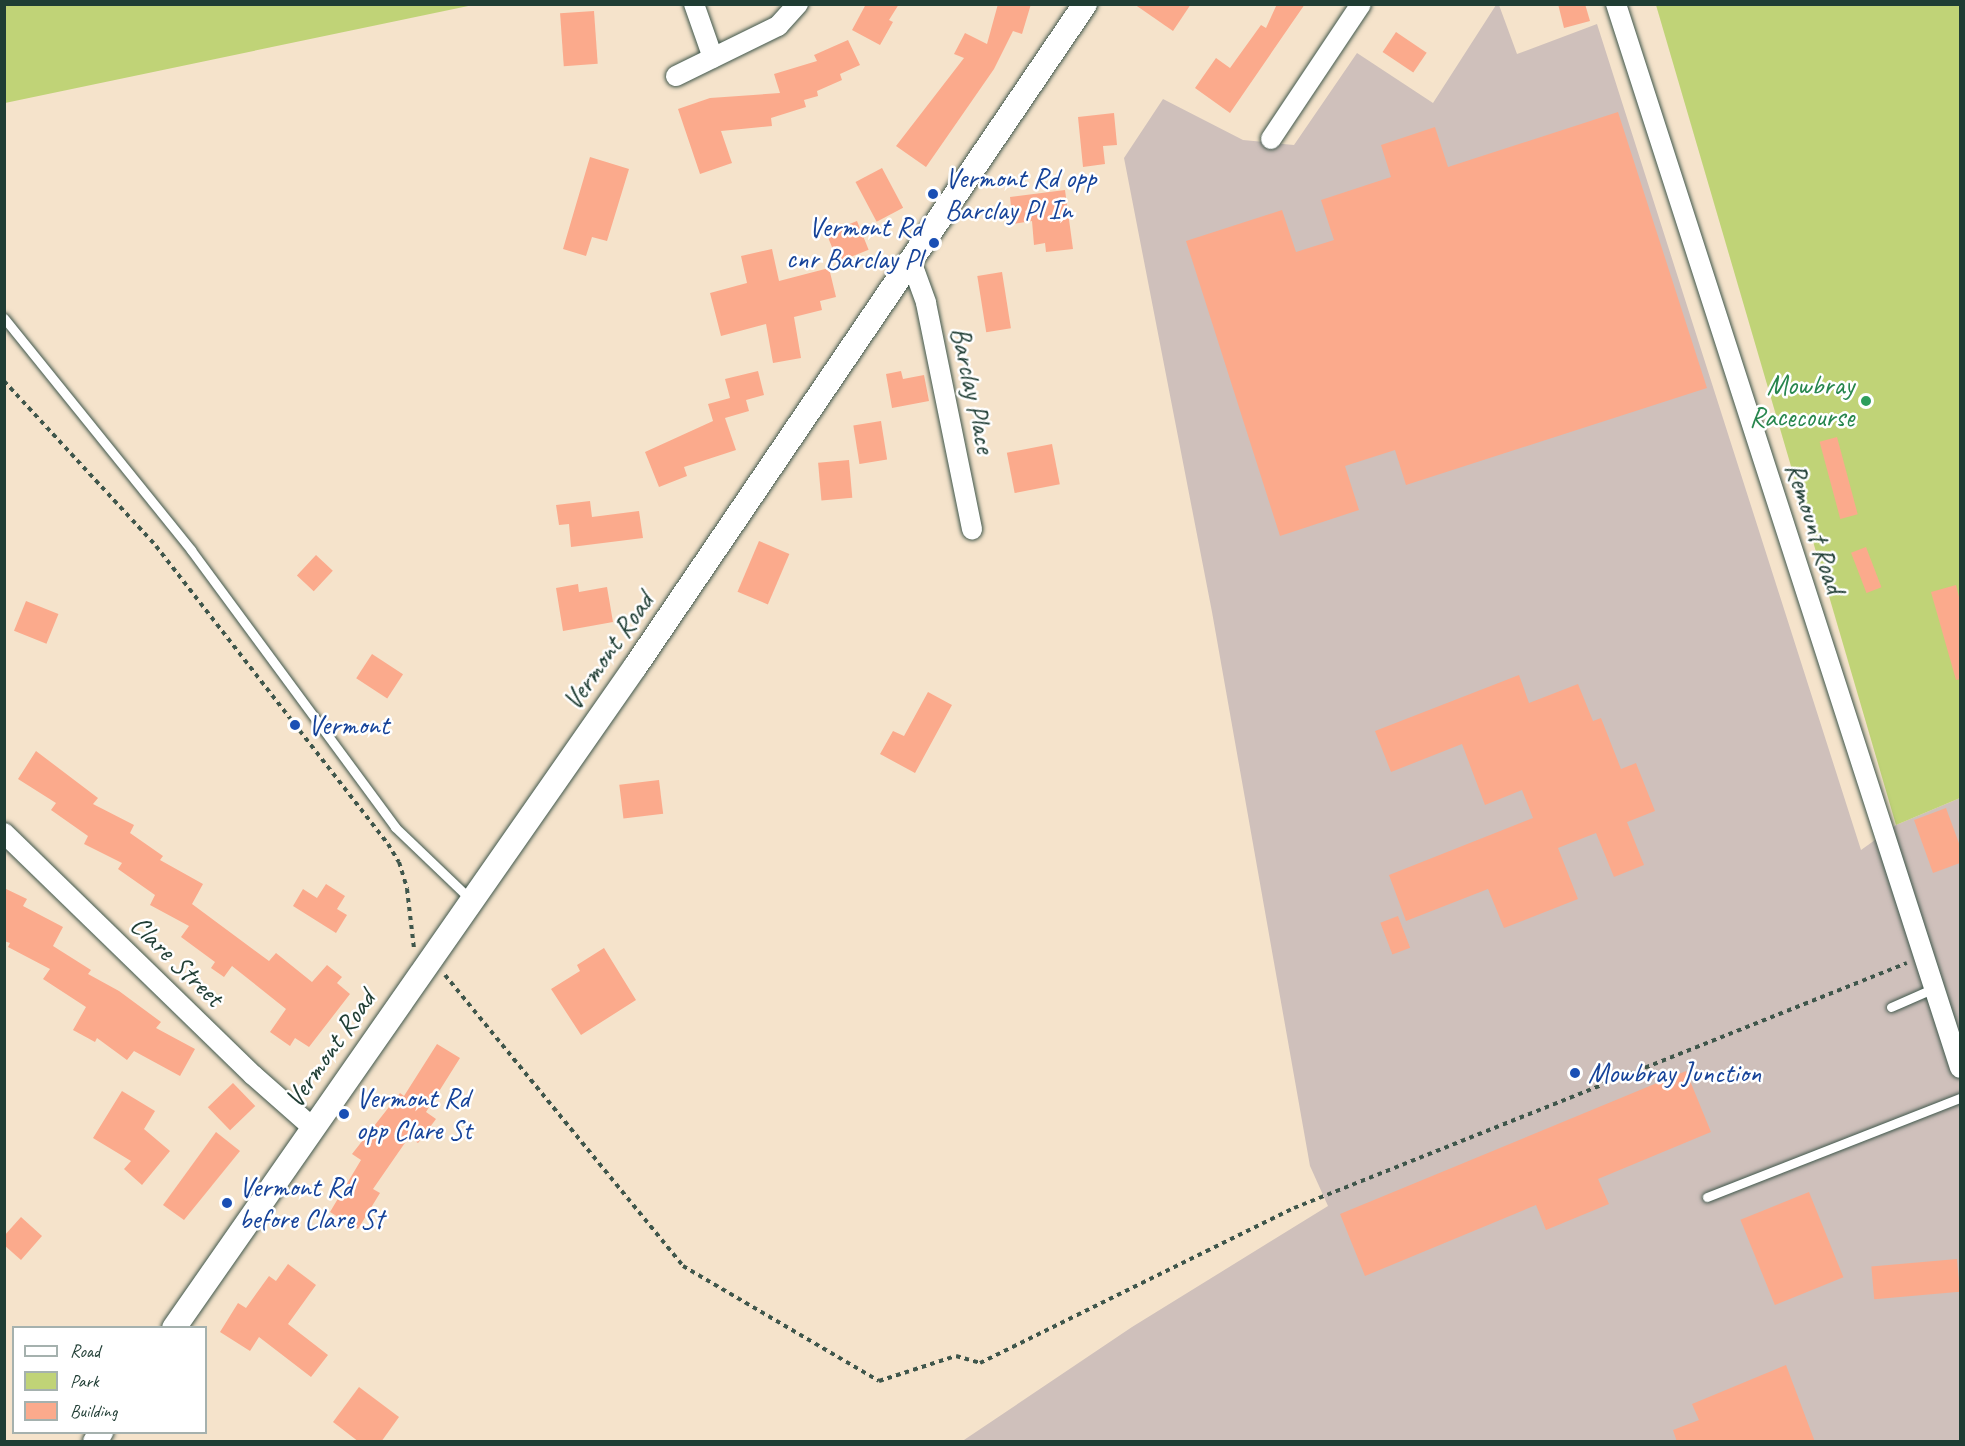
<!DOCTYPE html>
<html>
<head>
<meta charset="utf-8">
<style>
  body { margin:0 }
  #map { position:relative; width:1965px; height:1446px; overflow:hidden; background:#f5e3cb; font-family:Caveat,sans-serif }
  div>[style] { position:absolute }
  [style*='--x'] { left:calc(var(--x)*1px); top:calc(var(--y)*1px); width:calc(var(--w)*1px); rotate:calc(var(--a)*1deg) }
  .industrial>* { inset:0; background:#cfc0bb }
  .green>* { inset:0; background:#c0d377 }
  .building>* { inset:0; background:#fbaa8c; transform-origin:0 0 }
  .path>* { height:4px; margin-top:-2px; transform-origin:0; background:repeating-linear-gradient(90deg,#3f564b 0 4.5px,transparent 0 9px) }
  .roads { filter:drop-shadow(0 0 2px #3f564b) drop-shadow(0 0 2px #3f564b) }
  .service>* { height:9px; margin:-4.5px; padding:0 4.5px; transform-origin:4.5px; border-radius:4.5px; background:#fff }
  .minor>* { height:20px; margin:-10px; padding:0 10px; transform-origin:10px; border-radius:10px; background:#fff }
  .tertiary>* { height:24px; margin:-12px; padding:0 12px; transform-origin:12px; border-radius:12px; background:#fff }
  .dots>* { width:16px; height:16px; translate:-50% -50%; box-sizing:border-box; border:3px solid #fff; border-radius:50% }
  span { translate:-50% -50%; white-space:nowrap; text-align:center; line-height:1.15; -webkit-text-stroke:5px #fff; paint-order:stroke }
  .transit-label { font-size:28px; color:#164399 }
  .left { translate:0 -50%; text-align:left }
  .right { translate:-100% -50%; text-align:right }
  .leisure-label { font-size:28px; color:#27864d }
  .street-label { font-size:28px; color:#1f3d34 }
  .frame { position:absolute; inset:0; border:6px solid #1f3d34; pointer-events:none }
  .legend { position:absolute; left:12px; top:1326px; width:195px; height:108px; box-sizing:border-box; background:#fff; border:2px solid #a5b1ae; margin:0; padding:8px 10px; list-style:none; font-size:18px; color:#1f3d34 }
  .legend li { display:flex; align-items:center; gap:12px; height:30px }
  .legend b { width:30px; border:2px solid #a5b1ae }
</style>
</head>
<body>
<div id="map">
  <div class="industrial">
    <div style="clip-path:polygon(1496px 5px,1499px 5px,1517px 54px,1597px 24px,1861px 850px,1896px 825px,1960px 798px,1960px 1441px,961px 1442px,1132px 1327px,1328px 1206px,1310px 1166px,1212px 612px,1124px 158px,1163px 99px,1243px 140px,1294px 145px,1357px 53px,1433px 103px)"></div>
  </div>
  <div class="green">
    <div style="clip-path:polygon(5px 4px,473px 4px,473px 5px,5px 103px)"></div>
    <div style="clip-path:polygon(1656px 5px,1960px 5px,1960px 798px,1896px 825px)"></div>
  </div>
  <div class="building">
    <div style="clip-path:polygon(866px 4px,899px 4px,889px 20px,893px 22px,880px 45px,852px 30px)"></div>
    <div style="clip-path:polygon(998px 4px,1031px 4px,1022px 34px,1013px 31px,994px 69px,926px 167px,896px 146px,964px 58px,954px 54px,965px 33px,987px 44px)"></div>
    <div style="clip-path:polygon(1134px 4px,1191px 4px,1173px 31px)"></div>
    <div style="clip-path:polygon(1277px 4px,1305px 4px,1230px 113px,1195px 88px,1216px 58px,1230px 68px,1261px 25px,1266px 28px)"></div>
    <div style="clip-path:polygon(1558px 4px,1585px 4px,1590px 21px,1564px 28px)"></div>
    <div style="left:594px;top:11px;width:53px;height:34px;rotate:86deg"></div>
    <div style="left:1396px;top:32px;width:37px;height:24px;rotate:34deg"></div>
    <div style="clip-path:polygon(848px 40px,860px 65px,840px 74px,842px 80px,817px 91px,818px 96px,804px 100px,806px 107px,771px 118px,772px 126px,721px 131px,732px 163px,700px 174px,678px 109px,710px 98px,780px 93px,774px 74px,817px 61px,814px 55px)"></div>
    <div style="clip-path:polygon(1618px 112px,1707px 388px,1406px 485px,1395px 450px,1345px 466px,1359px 510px,1280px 536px,1186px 241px,1282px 210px,1296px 252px,1334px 240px,1321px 200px,1391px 177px,1381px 145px,1435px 127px,1448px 167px)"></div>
    <div style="clip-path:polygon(1114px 113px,1117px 145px,1103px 146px,1105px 164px,1083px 167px,1078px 117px)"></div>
    <div style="clip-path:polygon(590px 157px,629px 169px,607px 241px,592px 237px,586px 256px,563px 249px)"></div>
    <div style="left:882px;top:168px;width:45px;height:30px;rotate:62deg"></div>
    <div style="clip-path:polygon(1065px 190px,1073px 249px,1046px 252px,1045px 243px,1034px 245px,1032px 221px,1013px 224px,1010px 197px)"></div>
    <div style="left:857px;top:221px;width:31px;height:33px;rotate:68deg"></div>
    <div style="clip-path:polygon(772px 249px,779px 281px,829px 268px,836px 297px,820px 301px,822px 310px,794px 317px,801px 358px,773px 363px,766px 324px,721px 336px,710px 293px,747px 283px,741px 256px)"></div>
    <div style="left:1002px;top:272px;width:57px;height:25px;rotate:81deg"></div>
    <div style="clip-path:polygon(758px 371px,764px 395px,746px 400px,749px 411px,725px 418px,736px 450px,684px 467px,687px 476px,659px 487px,645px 452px,713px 421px,708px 404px,730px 398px,725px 379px)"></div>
    <div style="clip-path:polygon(901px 371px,903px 379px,924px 375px,929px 401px,892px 408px,886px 374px)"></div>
    <div style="left:881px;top:421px;width:39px;height:28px;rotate:81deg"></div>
    <div style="left:1837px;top:437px;width:80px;height:18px;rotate:75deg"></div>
    <div style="left:1052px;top:444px;width:41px;height:46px;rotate:79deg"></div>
    <div style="left:849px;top:460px;width:38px;height:31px;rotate:85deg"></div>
    <div style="clip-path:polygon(590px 501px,592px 517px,639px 511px,643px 538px,571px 547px,569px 524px,559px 525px,556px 505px)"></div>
    <div style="left:759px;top:541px;width:33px;height:55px;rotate:23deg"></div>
    <div style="left:1866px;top:547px;width:43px;height:16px;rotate:69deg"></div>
    <div style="left:316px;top:555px;width:23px;height:28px;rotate:43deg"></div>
    <div style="clip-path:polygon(578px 584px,579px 592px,607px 587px,613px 622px,563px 631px,556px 588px)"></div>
    <div style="clip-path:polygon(1956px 585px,1960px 601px,1960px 679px,1956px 680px,1931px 592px)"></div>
    <div style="left:26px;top:601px;width:35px;height:32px;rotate:22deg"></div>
    <div style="left:372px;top:654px;width:37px;height:29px;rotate:33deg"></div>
    <div style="clip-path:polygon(1519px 675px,1529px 703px,1578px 684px,1593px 721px,1601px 718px,1621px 769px,1636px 763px,1655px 811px,1627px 822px,1644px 865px,1614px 877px,1596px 833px,1558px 848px,1578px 899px,1504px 928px,1488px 889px,1406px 921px,1389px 875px,1533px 818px,1522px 790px,1485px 805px,1462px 744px,1391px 772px,1375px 731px)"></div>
    <div style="clip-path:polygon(928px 692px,952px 705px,915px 773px,880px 754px,893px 731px,904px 736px)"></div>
    <div style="clip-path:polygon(36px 751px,98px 798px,93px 804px,134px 825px,130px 833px,163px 856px,160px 860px,203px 884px,192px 904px,269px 961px,276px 953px,312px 982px,327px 965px,342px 977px,337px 983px,350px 994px,309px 1047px,295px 1038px,290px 1046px,270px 1032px,286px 1009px,232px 966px,224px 977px,211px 968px,215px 962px,181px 937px,189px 926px,150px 905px,155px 895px,118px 869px,122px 863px,84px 844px,88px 836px,51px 810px,56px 803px,18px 779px)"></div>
    <div style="left:659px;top:780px;width:34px;height:40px;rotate:83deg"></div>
    <div style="clip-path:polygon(1946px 808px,1960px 846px,1960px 863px,1933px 873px,1914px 820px)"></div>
    <div style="clip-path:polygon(326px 884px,345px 896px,337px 909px,347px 915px,336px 933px,293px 906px,303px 889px,317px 898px)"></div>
    <div style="clip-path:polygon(4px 888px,27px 899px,23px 906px,63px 927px,53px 946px,91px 970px,88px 974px,119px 991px,161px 1022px,156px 1028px,195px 1049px,180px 1076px,134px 1051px,127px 1060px,97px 1038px,95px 1042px,73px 1030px,86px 1007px,43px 979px,50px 969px,8px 947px,10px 943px,4px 941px)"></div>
    <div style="left:1398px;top:916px;width:34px;height:19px;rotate:69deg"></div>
    <div style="clip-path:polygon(604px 948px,636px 1000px,581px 1035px,551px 989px,580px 971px,577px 965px)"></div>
    <div style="clip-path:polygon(437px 1044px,460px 1058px,426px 1112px,436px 1119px,418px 1143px,409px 1137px,373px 1189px,380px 1193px,358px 1229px,330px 1212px,361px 1160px,352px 1154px,400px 1093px,404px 1096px)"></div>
    <div style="clip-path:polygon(1686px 1071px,1711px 1132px,1598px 1179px,1609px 1204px,1546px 1230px,1536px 1205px,1365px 1276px,1340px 1214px)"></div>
    <div style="left:233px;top:1083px;width:32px;height:35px;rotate:46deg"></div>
    <div style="clip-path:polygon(122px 1091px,155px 1111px,144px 1129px,170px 1151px,142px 1185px,124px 1169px,131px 1161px,93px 1138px)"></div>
    <div style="clip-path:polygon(216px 1132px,240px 1151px,184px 1220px,163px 1205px)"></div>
    <div style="left:1809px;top:1192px;width:92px;height:74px;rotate:68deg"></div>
    <div style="clip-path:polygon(21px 1217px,42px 1236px,21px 1260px,4px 1245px,4px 1236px)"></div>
    <div style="left:1957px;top:1259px;width:33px;height:86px;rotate:85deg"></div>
    <div style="clip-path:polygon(288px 1264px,316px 1285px,288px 1324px,328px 1355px,311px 1377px,259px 1337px,250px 1351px,220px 1332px,238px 1303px,246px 1308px,269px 1276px,276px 1281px)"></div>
    <div style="clip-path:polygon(1786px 1365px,1815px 1442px,1677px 1442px,1673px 1430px,1699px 1420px,1692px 1404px)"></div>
    <div style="clip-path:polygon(359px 1387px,399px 1417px,381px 1442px,359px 1442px,333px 1422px)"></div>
  </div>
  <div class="path">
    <div style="--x:4;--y:381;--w:224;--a:47.3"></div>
    <div style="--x:156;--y:546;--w:378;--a:52.1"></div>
    <div style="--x:388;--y:844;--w:21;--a:59"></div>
    <div style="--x:399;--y:862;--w:28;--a:73"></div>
    <div style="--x:407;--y:889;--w:60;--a:83.3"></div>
    <div style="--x:445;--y:975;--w:376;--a:50.7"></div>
    <div style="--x:683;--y:1266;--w:227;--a:30.4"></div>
    <div style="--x:879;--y:1381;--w:81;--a:-18"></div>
    <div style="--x:956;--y:1356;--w:25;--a:16"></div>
    <div style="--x:980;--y:1363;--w:350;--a:-26.3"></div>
    <div style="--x:1294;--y:1208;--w:660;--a:-21.79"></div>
  </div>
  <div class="roads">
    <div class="service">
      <div style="--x:4;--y:318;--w:298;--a:51.1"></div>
      <div style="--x:191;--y:550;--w:344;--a:53.6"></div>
      <div style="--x:395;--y:827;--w:105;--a:43.8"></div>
      <div style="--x:1891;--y:1007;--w:47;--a:-23.8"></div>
      <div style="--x:1707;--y:1197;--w:272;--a:-21.4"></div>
    </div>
    <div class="minor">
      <div style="--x:694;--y:4;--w:57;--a:70.6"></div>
      <div style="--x:1616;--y:4;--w:1118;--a:72.08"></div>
      <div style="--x:676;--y:76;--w:114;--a:-26.1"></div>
      <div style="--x:778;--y:26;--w:30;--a:-48"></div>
      <div style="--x:1271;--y:139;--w:162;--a:-56.3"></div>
      <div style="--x:908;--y:266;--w:9;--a:41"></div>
      <div style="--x:915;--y:272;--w:33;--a:70"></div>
      <div style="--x:926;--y:303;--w:231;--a:78.5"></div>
      <div style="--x:4;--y:833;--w:347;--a:44.2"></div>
      <div style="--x:253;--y:1075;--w:79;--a:41.4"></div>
    </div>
    <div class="tertiary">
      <div style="--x:174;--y:1328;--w:806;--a:-55.11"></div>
      <div style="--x:635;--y:667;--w:801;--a:-55.83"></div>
      <div style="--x:95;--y:1442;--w:12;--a:-59"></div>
    </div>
  </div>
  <div class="dots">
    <div style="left:933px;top:194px;background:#1a4fb4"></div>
    <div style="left:934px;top:243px;background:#1a4fb4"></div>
    <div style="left:1866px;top:401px;background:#2e9e5b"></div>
    <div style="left:295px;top:725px;background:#1a4fb4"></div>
    <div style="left:1575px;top:1073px;background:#1a4fb4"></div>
    <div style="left:344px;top:1114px;background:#1a4fb4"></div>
    <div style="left:227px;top:1203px;background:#1a4fb4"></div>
  </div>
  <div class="transit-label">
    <span class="left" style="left:945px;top:194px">Vermont Rd opp<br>Barclay Pl In</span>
    <span class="right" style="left:922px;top:243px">Vermont Rd<br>cnr Barclay Pl</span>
    <span class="left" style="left:308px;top:725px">Vermont</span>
    <span class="left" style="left:1588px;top:1073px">Mowbray Junction</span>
    <span class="left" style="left:356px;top:1114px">Vermont Rd<br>opp Clare St</span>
    <span class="left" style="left:239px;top:1203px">Vermont Rd<br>before Clare St</span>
  </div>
  <div class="leisure-label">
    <span class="right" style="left:1854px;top:401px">Mowbray<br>Racecourse</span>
  </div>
  <div class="street-label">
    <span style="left:973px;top:390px;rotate:78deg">Barclay Place</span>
    <span style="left:1815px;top:528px;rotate:72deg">Remount Road</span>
    <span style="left:608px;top:651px;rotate:-55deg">Vermont Road</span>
    <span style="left:177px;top:961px;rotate:44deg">Clare Street</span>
    <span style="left:330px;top:1049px;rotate:-55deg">Vermont Road</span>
  </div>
  <div class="frame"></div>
  <ul class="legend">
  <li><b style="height:8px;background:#fff"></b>Road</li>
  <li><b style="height:16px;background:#c0d377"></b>Park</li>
  <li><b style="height:16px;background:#fbaa8c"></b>Building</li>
  </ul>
</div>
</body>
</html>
